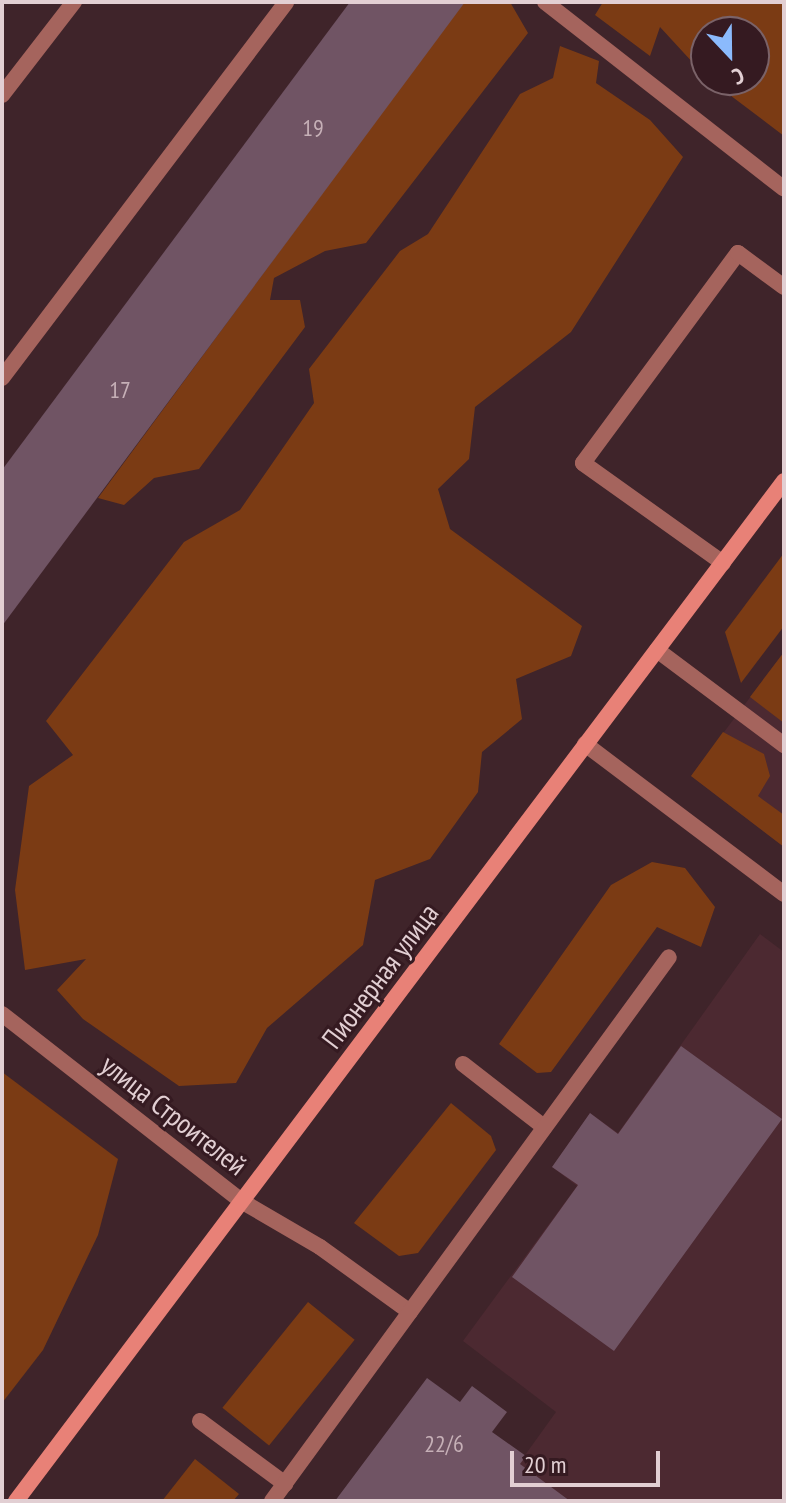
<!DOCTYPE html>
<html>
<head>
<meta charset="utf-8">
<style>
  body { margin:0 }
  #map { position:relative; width:786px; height:1503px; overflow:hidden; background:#3f242a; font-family:"PT Sans Narrow",sans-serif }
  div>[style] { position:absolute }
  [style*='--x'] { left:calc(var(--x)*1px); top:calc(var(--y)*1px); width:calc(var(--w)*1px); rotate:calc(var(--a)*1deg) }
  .built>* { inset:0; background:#4c2931 }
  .green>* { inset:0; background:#7b3b14; transform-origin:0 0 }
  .building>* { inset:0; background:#705464 }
  .service>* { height:16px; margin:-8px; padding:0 8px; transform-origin:8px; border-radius:8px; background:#a5645d }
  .minor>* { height:16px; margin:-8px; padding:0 8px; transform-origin:8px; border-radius:8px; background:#a5645d }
  .secondary>* { height:16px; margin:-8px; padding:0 8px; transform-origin:8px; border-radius:8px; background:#e88177 }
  span { translate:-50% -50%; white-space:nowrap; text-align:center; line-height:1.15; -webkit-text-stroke:6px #351a21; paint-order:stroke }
  .number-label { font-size:24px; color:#c6b0b7 }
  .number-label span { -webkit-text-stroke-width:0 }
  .street-label { font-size:28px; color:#e2cfd3 }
  .frame { position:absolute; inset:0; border:4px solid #e2cfd3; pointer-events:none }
  .north { position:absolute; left:690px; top:16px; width:80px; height:80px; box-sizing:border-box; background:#351a21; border:2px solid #7a6268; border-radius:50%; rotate:158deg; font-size:22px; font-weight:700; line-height:32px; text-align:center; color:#e2cfd3 }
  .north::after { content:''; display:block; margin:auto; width:28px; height:36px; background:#8bbafc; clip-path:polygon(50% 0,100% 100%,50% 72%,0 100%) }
  .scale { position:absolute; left:510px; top:1451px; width:150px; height:36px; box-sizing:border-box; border:4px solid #e2cfd3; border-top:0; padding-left:10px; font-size:24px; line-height:28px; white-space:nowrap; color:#e2cfd3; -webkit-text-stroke:6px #351a21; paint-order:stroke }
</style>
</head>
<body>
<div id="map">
  <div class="built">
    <div style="clip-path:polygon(784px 652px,784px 847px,691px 776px)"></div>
    <div style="clip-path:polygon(760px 934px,784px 952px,784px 1501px,492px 1501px,556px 1412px,463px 1341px,577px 1186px,552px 1167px,590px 1113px,618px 1133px)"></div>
  </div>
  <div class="green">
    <div style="clip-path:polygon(463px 2px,510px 2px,528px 33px,366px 243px,325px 251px,274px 278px,270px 300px,300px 300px,305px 327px,199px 469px,154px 478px,124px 505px,98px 498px)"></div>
    <div style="clip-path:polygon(603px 2px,784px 2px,784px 136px,710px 80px,754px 80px,754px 32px,706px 32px,706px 77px,660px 27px,650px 56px,595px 15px)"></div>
    <div style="clip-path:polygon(560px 46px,599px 61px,596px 83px,650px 120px,683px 157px,571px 332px,475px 407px,469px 459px,438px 489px,450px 529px,582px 626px,571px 656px,516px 679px,522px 719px,482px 752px,478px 792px,430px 859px,375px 880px,363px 945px,267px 1028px,236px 1083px,179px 1086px,83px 1019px,57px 990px,86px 959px,25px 970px,15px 890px,29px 786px,73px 755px,46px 721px,184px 542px,240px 510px,314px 403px,309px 369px,400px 251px,428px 234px,520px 94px,553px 78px)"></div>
    <div style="clip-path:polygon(784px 553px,784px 626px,741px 683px,725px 632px)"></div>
    <div style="clip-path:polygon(784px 652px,784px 723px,750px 697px)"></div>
    <div style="clip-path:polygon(723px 732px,764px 754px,770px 776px,758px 796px,784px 815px,784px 847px,691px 776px)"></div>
    <div style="clip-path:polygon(652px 862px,685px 868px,715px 907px,701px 947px,657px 927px,551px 1072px,537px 1073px,499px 1044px,611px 885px)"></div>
    <div style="clip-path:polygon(2px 1072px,118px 1159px,98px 1235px,43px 1350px,2px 1403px)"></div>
    <div style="clip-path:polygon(451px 1103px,491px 1136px,496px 1150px,418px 1253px,399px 1256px,354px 1223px)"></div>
    <div style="left:308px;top:1302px;width:60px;height:136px;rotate:39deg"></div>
    <div style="clip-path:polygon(195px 1459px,239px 1494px,233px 1501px,162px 1501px)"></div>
  </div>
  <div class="building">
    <div style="clip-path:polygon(350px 2px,465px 2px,2px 626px,2px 470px)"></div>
    <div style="clip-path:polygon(681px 1046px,782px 1119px,614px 1351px,512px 1277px,578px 1185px,552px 1167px,590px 1113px,618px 1134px)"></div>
    <div style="clip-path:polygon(427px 1378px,460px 1402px,472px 1386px,507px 1412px,492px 1432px,526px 1456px,520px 1464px,570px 1501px,335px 1501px)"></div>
  </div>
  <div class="service">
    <div style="--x:545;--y:2;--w:303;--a:38"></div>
    <div style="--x:2;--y:95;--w:118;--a:-52.3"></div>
    <div style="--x:2;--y:378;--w:471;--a:-52.9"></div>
    <div style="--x:723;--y:563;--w:172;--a:-144.5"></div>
    <div style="--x:583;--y:463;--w:261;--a:-53.6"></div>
    <div style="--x:738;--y:253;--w:57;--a:36.5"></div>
    <div style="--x:657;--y:650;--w:159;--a:36.8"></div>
    <div style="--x:463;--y:1064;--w:103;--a:37.9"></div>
    <div style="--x:320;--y:1247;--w:111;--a:35.8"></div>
    <div style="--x:200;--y:1421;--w:106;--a:36.5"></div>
    <div style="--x:272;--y:1501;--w:673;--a:-53.88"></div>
  </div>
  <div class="minor">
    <div style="--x:585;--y:744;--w:249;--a:37"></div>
    <div style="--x:2;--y:1014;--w:306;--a:38"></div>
    <div style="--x:243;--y:1202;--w:89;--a:30.3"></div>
  </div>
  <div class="secondary">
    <div style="--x:16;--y:1501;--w:1277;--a:-53.02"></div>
  </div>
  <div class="number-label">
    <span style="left:313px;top:128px">19</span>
    <span style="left:120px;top:390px">17</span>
    <span style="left:444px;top:1444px">22/6</span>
  </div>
  <div class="street-label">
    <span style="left:380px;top:976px;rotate:-53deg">Пионерная улица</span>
    <span style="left:174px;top:1115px;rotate:38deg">улица Строителей</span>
  </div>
  <div class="frame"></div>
  <div class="north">С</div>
  <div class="scale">20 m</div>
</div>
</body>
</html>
